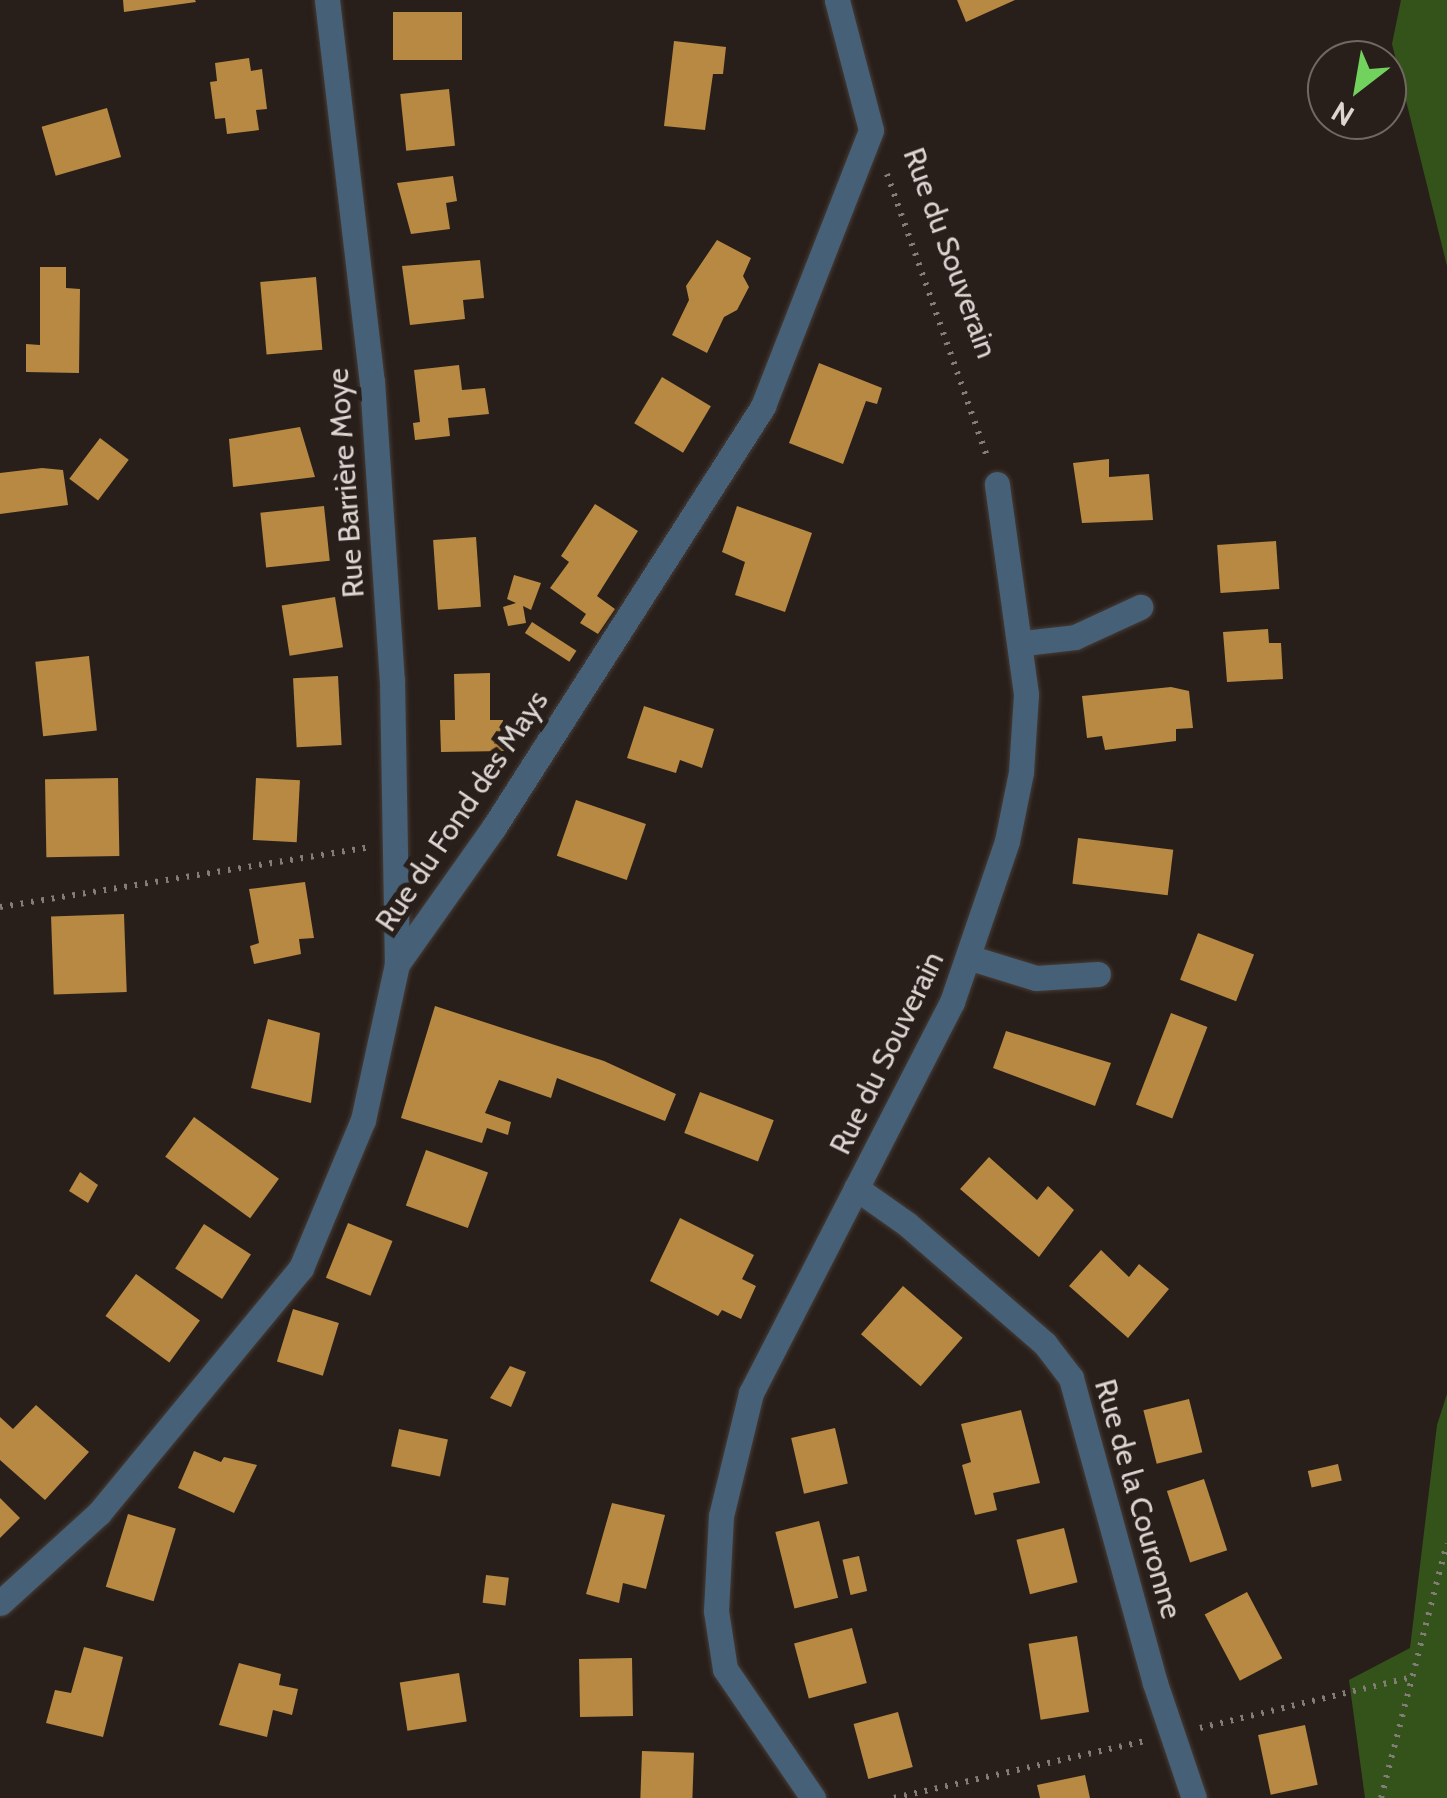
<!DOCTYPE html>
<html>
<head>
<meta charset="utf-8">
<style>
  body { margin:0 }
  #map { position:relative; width:1447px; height:1798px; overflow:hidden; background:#291f1a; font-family:Cabin,sans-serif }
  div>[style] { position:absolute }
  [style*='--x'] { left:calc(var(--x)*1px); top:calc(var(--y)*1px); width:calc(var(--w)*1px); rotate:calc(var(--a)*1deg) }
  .green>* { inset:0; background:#34531a }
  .building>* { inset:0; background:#b88942; transform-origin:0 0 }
  .path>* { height:6px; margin-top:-3px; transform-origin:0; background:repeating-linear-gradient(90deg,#847c77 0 2.5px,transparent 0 10.5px) }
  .roads { filter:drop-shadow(0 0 2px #463c37) drop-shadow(0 0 2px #463c37) }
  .street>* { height:25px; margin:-12.5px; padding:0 12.5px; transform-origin:12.5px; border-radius:12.5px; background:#466177 }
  span { translate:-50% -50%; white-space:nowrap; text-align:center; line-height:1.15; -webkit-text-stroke:10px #291f1a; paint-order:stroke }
  .street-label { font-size:30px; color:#dcd5d1 }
  .north { position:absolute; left:1307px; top:40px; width:100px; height:100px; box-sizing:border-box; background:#291f1a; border:2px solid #716863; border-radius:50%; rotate:211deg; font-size:28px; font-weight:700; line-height:40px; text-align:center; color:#dcd5d1 }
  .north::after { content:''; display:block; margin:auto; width:35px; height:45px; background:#71d25e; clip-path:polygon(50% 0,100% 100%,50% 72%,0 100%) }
</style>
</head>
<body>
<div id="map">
  <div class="green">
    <div style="clip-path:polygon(1401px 0,1447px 0,1447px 266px,1392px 44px)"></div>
    <div style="clip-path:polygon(1447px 1394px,1447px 1798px,1365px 1798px,1349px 1680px,1410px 1648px,1437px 1425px)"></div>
  </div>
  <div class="building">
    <div style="clip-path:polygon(123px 0,195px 0,196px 2px,124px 12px)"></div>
    <div style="clip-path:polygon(957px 0,1015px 0,966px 22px)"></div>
    <div style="left:462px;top:12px;width:48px;height:69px;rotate:90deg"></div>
    <div style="clip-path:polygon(674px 41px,726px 47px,723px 74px,713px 74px,705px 130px,664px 126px)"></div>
    <div style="clip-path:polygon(249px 58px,251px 71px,262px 69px,267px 109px,256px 110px,259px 130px,227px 134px,225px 118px,215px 119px,210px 82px,217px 81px,215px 63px)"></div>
    <div style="left:449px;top:89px;width:57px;height:49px;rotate:84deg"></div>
    <div style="left:107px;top:108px;width:51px;height:68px;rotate:74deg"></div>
    <div style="clip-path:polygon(453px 176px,457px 201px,446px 203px,450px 229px,411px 234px,397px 183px)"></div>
    <div style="clip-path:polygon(717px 240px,751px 258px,743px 276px,749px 287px,737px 310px,724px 317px,707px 353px,672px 335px,689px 300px,686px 286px)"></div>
    <div style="clip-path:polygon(480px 260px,484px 298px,463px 300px,465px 319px,410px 325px,402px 266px)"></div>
    <div style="clip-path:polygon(40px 267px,66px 267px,66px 288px,80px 289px,79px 373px,26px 372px,26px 344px,40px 345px)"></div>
    <div style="left:316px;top:277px;width:73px;height:56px;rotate:85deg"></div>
    <div style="clip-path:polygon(819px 363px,882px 388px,877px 404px,866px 401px,843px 464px,789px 443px)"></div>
    <div style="clip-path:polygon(459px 365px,462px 390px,485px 388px,489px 414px,448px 418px,450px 436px,415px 440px,413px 423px,420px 422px,414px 370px)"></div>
    <div style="left:662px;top:377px;width:57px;height:54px;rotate:31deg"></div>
    <div style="clip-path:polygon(300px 427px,315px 477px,233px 487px,229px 439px)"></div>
    <div style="left:100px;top:438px;width:36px;height:51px;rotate:37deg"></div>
    <div style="clip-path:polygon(1109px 459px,1109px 477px,1149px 474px,1153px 520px,1082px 523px,1073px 463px)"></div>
    <div style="clip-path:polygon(42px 468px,63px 470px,68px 505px,0 514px,0 473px)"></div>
    <div style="clip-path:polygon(595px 504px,638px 531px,597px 596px,615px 609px,598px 634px,580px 623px,586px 614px,550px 588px,569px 562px,561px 556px)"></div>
    <div style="left:324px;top:506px;width:55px;height:64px;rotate:84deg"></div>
    <div style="clip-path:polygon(737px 506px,812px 533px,785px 612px,735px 595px,745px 562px,722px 552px)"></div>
    <div style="left:476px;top:537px;width:70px;height:43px;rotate:86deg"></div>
    <div style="left:1276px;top:541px;width:48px;height:59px;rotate:86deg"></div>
    <div style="clip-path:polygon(514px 575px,541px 583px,531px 610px,523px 606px,526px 623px,508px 626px,503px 607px,516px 603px,507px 599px)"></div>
    <div style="left:335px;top:597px;width:51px;height:54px;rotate:81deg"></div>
    <div style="left:532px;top:622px;width:53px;height:13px;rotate:33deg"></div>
    <div style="clip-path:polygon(1268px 629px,1269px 643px,1281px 643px,1283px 679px,1227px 682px,1223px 632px)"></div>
    <div style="left:89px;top:656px;width:75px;height:54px;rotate:84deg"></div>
    <div style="clip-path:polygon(490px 673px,490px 720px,503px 720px,504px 751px,441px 752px,440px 720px,455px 720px,454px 674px)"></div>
    <div style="left:338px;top:676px;width:69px;height:45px;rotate:87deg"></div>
    <div style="clip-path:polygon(1171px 687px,1189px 691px,1193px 728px,1176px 729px,1176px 741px,1105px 750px,1102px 736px,1087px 738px,1082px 696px)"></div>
    <div style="clip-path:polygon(644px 706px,714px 729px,702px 768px,680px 760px,676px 773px,627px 758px)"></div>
    <div style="left:118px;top:778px;width:78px;height:73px;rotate:89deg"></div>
    <div style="left:256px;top:778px;width:44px;height:62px;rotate:3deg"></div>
    <div style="left:576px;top:800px;width:74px;height:59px;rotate:19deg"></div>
    <div style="left:1078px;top:838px;width:96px;height:46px;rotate:7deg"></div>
    <div style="clip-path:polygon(305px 882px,314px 938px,299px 939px,301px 954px,254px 964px,250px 946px,259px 943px,249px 889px)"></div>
    <div style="left:124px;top:914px;width:78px;height:73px;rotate:88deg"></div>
    <div style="left:1198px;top:933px;width:60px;height:50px;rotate:21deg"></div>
    <div style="clip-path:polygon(435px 1006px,604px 1061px,676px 1094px,665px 1121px,557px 1078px,551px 1098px,499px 1080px,485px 1113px,511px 1122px,508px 1135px,487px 1128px,482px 1143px,401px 1118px)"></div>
    <div style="left:1171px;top:1013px;width:39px;height:98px;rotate:21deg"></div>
    <div style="clip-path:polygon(268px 1019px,320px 1033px,311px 1103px,251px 1088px)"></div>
    <div style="clip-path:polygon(1006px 1031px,1111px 1063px,1095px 1106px,993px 1068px)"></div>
    <div style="left:700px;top:1092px;width:79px;height:44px;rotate:21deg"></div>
    <div style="left:194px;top:1117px;width:105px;height:49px;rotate:36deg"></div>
    <div style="left:426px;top:1150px;width:66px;height:59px;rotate:20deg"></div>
    <div style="clip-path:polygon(989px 1157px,1037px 1200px,1048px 1186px,1074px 1210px,1039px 1257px,960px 1189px)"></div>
    <div style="clip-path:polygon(80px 1172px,98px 1185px,88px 1203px,69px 1191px)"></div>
    <div style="clip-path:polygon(680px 1218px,754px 1255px,742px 1279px,756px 1286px,741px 1319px,722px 1310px,718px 1316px,650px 1281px)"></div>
    <div style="left:348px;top:1223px;width:48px;height:59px;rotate:22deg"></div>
    <div style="left:204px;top:1224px;width:56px;height:53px;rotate:33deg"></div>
    <div style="clip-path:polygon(1101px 1250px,1129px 1277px,1139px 1264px,1169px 1289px,1128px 1338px,1069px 1286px)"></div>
    <div style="left:136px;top:1274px;width:79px;height:52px;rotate:36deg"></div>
    <div style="left:903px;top:1286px;width:79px;height:64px;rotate:41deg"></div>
    <div style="left:293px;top:1309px;width:48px;height:55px;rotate:17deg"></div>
    <div style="clip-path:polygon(510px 1366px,526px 1372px,511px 1407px,490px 1398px)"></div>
    <div style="left:1189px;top:1399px;width:55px;height:47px;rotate:76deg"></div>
    <div style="clip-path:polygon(36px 1405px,89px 1452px,45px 1500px,0 1460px,0 1417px,13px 1429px)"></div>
    <div style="clip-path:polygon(1021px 1410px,1040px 1483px,993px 1493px,997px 1510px,975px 1515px,962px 1465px,971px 1462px,961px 1424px)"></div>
    <div style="left:835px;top:1428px;width:57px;height:45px;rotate:77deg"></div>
    <div style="left:399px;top:1429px;width:50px;height:38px;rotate:12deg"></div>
    <div style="clip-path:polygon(194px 1451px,221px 1462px,224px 1457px,257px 1465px,234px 1513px,178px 1488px)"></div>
    <div style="left:1338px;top:1464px;width:17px;height:31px;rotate:77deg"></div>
    <div style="left:1204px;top:1479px;width:75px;height:39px;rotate:72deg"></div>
    <div style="clip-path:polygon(0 1498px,20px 1518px,0 1538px)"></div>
    <div style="clip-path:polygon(612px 1503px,665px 1515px,646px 1589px,623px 1583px,619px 1603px,586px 1594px)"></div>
    <div style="left:128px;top:1514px;width:50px;height:76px;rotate:17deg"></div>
    <div style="left:819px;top:1521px;width:79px;height:45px;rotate:76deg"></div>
    <div style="left:1064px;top:1528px;width:56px;height:49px;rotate:76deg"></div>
    <div style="left:859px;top:1556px;width:36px;height:17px;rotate:77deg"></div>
    <div style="left:486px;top:1575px;width:23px;height:28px;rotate:7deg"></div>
    <div style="left:1247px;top:1592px;width:75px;height:48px;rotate:62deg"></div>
    <div style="left:852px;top:1628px;width:57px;height:60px;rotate:75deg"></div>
    <div style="left:1077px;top:1636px;width:77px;height:49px;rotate:81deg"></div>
    <div style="clip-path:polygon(84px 1647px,123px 1657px,103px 1737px,46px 1723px,55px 1690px,71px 1693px)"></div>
    <div style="left:632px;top:1658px;width:58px;height:53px;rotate:89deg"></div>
    <div style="clip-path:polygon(239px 1663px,281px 1674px,279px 1685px,298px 1689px,292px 1715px,273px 1710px,267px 1737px,219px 1725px)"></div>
    <div style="left:459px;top:1673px;width:49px;height:60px;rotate:81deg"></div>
    <div style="left:898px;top:1712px;width:57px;height:46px;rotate:75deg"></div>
    <div style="left:1305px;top:1725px;width:61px;height:48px;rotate:78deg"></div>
    <div style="left:642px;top:1751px;width:52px;height:47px;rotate:2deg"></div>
    <div style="clip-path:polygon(1085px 1775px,1090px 1798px,1040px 1798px,1037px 1785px)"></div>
  </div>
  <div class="path">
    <div style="--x:887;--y:174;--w:302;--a:70.5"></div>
    <div style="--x:0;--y:907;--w:374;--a:-9.2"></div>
    <div style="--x:1200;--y:1728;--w:219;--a:-13.5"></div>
    <div style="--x:894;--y:1798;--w:256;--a:-12.8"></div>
    <div style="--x:1381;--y:1798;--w:263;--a:-75.5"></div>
  </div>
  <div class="roads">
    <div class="street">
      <div style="--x:327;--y:0;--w:384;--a:83.3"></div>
      <div style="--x:372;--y:381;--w:300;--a:86.2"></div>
      <div style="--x:392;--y:680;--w:284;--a:89"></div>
      <div style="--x:1024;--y:643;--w:51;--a:-6.7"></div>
      <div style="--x:1075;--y:637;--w:72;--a:-24.8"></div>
      <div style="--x:971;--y:958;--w:68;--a:17.1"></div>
      <div style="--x:1036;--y:978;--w:62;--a:-3.7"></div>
      <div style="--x:856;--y:1188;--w:62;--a:35.2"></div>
      <div style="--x:907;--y:1224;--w:183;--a:41"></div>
      <div style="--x:1045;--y:1344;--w:43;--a:52.6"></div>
      <div style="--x:1071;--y:1378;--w:316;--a:74.6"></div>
      <div style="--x:1155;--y:1683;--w:121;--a:71.3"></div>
      <div style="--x:0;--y:1603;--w:134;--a:-42.3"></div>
      <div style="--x:99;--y:1513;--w:318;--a:-50.5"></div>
      <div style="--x:301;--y:1268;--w:160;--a:-67.3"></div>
      <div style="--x:363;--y:1120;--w:160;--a:-77.7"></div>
      <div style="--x:397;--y:964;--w:168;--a:-54.7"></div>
      <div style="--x:494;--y:827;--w:500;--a:-57.4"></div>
      <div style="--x:763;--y:406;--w:296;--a:-68.6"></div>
      <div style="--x:871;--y:130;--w:134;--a:-104.7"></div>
      <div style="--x:813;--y:1798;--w:156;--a:-124.3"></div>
      <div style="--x:725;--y:1669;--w:59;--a:-98.8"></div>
      <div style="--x:716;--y:1611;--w:95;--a:-87"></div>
      <div style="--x:721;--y:1516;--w:127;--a:-76.3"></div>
      <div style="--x:751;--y:1393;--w:440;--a:-62.8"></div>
      <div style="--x:952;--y:1002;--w:170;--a:-71.1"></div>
      <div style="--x:1007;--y:841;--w:70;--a:-78.5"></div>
      <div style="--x:1021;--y:772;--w:78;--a:-86.3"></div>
      <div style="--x:1026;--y:694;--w:212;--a:-97.9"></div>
    </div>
  </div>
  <div class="street-label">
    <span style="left:950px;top:253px;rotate:70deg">Rue du Souverain</span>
    <span style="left:346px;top:483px;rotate:-94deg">Rue Barrière Moye</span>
    <span style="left:462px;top:811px;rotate:-56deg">Rue du Fond des Mays</span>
    <span style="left:887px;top:1053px;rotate:-64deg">Rue du Souverain</span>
    <span style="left:1138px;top:1499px;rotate:74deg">Rue de la Couronne</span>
  </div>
  <div class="north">N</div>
</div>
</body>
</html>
